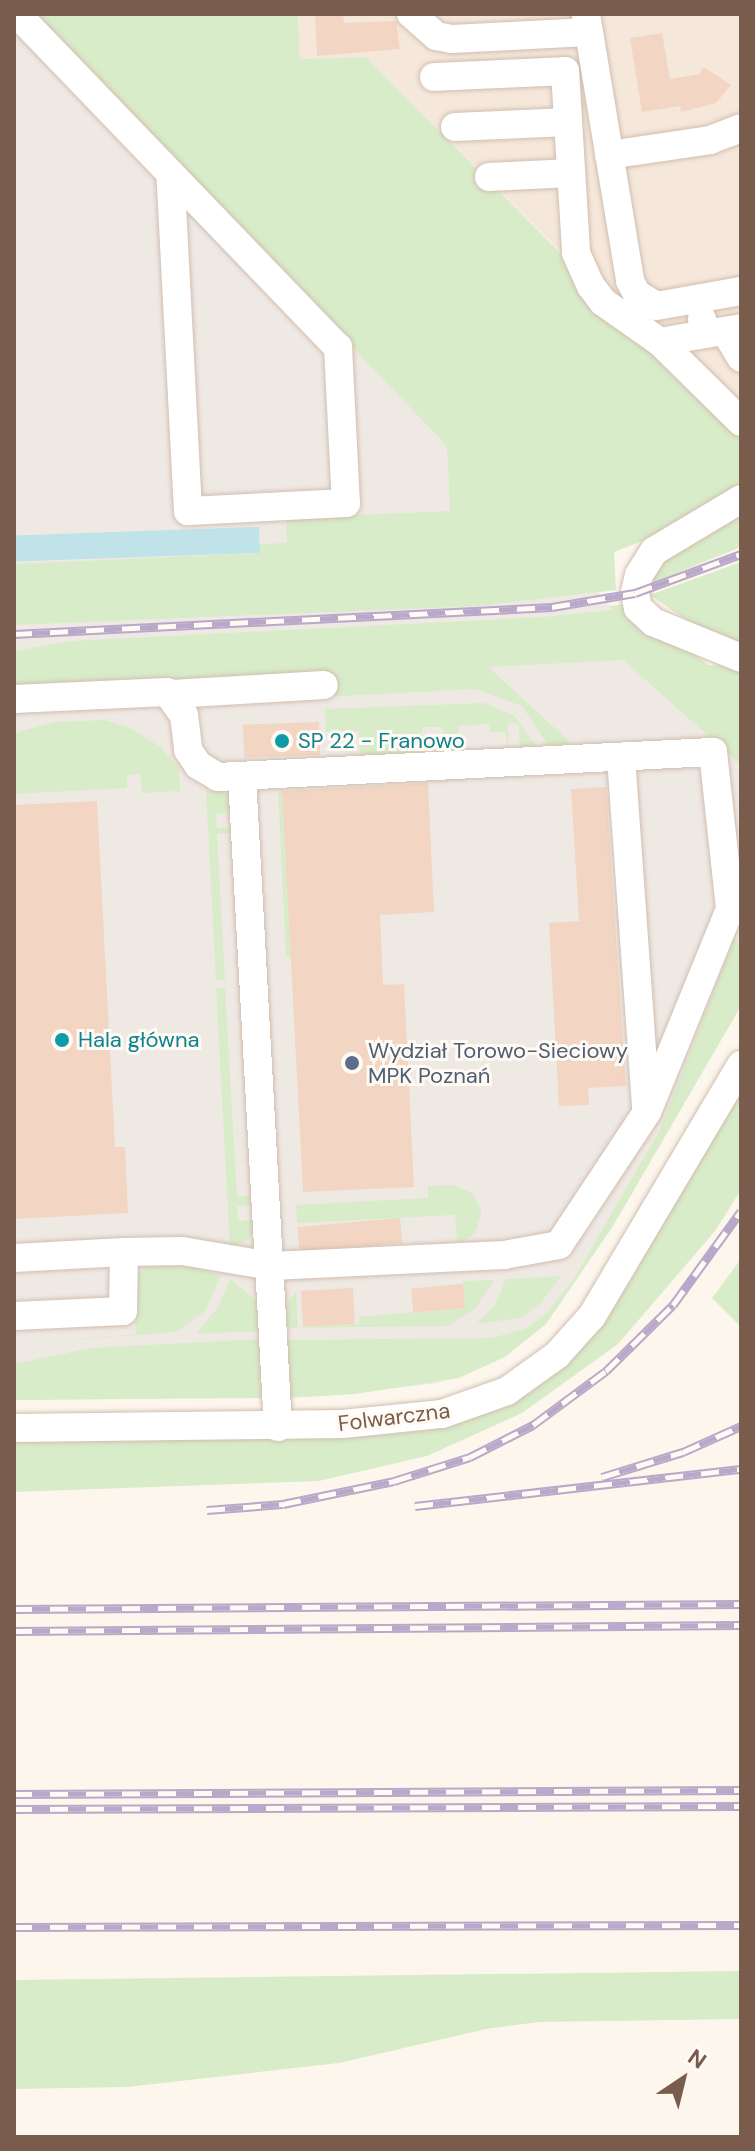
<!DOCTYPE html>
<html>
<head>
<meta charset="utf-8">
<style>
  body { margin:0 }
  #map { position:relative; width:755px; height:2151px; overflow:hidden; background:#fdf6ec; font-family:"DM Sans",sans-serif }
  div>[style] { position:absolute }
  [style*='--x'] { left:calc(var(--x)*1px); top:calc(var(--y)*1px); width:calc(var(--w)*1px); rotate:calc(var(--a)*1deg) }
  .residential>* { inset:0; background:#f5e8da }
  .industrial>* { inset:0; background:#efe9e4 }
  .green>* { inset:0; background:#d8ecc9 }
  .water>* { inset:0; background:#bfe3e8; transform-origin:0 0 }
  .building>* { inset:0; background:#f3d5c3; transform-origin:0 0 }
  .roads { filter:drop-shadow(0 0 2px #d1beb0) drop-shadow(0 0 2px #d1beb0) }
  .minor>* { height:28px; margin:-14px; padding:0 14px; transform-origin:14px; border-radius:14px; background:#fff }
  .rail>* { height:9px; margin-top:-4.5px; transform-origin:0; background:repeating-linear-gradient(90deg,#fffaf3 0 18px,#b9a8c9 0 36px); box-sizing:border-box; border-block:2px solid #b9a8c9 }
  .dots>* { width:22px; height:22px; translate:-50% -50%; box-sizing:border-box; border:4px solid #fffaf3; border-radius:50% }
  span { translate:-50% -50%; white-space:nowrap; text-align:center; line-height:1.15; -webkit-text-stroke:6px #fffaf3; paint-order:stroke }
  .culture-label { font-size:22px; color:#0d838f }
  .left { translate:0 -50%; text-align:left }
  .service-label { font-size:22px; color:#4e5e75 }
  .street-label { font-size:22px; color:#7a5c4d }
  .frame { position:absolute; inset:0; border:16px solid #7a5c4d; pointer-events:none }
  .north { position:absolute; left:643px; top:2039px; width:80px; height:80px; -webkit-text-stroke:6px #fffaf3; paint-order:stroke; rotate:35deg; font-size:22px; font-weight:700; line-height:32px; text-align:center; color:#7a5c4d }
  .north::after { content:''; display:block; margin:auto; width:28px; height:36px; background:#7a5c4d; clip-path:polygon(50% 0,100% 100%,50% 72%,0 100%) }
</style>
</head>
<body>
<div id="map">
  <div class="residential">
    <div style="clip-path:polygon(298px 14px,741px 14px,741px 433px,366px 57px,300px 59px)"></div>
  </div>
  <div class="industrial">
    <div style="clip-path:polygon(14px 14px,572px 562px,648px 650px,741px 735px,741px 994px,556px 1309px,530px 1335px,438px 1383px,326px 1396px,14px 1400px)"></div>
  </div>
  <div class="green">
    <div style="clip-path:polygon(33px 14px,298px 14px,300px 59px,366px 57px,741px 435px,741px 491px,668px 531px,614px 552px,616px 590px,477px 606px,14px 625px,14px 564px,259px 553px,259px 544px,287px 543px,286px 518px,450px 511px,447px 446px)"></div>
    <div style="clip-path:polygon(741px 510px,741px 547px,647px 585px,661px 559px)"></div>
    <div style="clip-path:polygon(741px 562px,741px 647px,703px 631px,650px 595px)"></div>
    <div style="clip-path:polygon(627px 604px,708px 665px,741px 667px,741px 765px,623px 660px,488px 667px,568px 740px,569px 749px,551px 750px,522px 706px,475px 689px,324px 697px,14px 690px,14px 651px,72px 641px,543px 617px,612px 610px,610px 606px)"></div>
    <div style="clip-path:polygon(484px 703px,514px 715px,539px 751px,520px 752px,519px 723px,508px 723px,509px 752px,505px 732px,490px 732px,489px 724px,458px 726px,459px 755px,445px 756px,443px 727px,422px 727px,423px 757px,360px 760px,359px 731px,326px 732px,325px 709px)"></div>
    <div style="clip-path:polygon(104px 720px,129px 727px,162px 748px,179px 769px,180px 791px,142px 793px,140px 774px,127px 775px,127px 788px,14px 794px,14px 733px,55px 722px)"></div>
    <div style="clip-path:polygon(219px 790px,229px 796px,234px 813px,216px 814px,217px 828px,235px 827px,235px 833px,217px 834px,225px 980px,216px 980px,206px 791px)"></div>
    <div style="clip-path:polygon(282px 790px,291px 957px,286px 957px,278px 792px)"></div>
    <div style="clip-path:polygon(734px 939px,741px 943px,741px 1006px,613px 1226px,546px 1324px,505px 1357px,459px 1378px,355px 1394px,287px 1398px,284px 1340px,491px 1338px,527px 1328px,548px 1312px,574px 1278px,660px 1130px)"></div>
    <div style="clip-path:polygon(216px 988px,225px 988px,237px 1196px,255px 1196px,255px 1205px,237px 1206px,238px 1221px,256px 1220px,253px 1235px,236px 1247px,230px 1247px)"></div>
    <div style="clip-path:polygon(741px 1088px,741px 1190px,715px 1231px,618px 1344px,522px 1413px,427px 1456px,319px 1481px,14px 1492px,14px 1440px,378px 1435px,445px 1427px,515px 1402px,563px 1369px,604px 1322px)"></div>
    <div style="clip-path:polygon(453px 1185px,472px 1193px,482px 1212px,475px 1233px,457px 1245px,455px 1215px,297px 1223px,296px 1205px,428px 1198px,428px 1186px)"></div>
    <div style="clip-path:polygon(741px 1259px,741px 1327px,712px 1298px)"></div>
    <div style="clip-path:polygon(146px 1266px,187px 1266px,221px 1275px,205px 1311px,176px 1332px,14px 1344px,136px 1334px,133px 1282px)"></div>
    <div style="clip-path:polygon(561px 1276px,539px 1305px,520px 1318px,476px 1324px,495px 1305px,506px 1279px)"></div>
    <div style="clip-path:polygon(230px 1279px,256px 1300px,261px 1331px,196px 1334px,218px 1307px)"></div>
    <div style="clip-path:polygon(494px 1280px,475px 1309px,448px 1326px,283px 1328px,283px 1308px,296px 1292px,298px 1327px,359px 1324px,359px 1317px,464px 1308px,463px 1281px)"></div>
    <div style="clip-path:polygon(262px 1339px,264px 1398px,14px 1400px,14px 1364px,90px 1348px)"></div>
    <div style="clip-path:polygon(741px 1971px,741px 2019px,539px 2022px,486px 2029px,339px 2063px,127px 2087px,14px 2089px,14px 1980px)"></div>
  </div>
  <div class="water">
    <div style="left:259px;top:527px;width:26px;height:245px;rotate:88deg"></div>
  </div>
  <div class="building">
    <div style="clip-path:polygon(315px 14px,343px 14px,344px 23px,396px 21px,400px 49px,317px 56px)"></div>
    <div style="clip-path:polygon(662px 33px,670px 79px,699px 74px,704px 67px,731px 85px,716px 103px,681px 112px,680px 106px,642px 112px,630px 38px)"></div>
    <div style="left:319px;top:722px;width:33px;height:76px;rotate:88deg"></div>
    <div style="clip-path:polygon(428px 783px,434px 912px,380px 915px,383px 985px,404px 984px,414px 1187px,303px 1192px,282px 791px)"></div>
    <div style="clip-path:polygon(606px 787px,626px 1086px,588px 1088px,589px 1105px,559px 1106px,549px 923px,579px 921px,571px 789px)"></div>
    <div style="clip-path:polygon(97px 801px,115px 1147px,125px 1147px,128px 1213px,14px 1219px,14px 805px)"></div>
    <div style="left:400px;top:1218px;width:25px;height:103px;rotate:85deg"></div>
    <div style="left:463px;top:1284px;width:24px;height:52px;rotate:85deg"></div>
    <div style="left:353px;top:1288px;width:36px;height:52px;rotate:87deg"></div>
  </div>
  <div class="roads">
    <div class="minor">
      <div style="--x:17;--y:14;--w:463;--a:46.1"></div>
      <div style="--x:338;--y:347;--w:156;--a:87.1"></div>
      <div style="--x:346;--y:503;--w:158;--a:177.1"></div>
      <div style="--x:188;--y:511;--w:338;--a:-93"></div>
      <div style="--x:411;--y:14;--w:33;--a:41"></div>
      <div style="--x:436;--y:36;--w:16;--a:11"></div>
      <div style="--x:452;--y:39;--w:137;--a:-2.9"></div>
      <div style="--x:589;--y:32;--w:17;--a:-100"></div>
      <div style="--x:589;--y:32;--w:252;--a:80.6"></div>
      <div style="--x:630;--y:281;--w:15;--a:62"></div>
      <div style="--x:637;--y:294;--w:22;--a:32"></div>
      <div style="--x:656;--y:306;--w:86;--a:-10"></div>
      <div style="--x:434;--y:77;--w:131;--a:-2.6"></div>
      <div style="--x:565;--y:71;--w:182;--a:86.5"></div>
      <div style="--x:576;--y:253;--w:36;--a:66"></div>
      <div style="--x:591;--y:286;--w:20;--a:53"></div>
      <div style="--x:603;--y:302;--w:70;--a:35.1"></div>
      <div style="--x:660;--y:342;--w:46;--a:-10.1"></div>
      <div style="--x:455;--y:127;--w:113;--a:-2.5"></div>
      <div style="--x:609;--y:155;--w:102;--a:-8.4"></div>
      <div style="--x:710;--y:140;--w:33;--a:-21"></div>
      <div style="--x:489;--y:177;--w:82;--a:-2.8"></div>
      <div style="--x:702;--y:319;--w:15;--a:79"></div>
      <div style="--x:705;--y:334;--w:36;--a:-9"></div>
      <div style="--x:725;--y:331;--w:31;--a:59"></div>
      <div style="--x:660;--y:342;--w:114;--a:44.6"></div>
      <div style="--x:741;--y:499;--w:101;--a:149.1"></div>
      <div style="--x:654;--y:551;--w:28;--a:122"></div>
      <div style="--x:639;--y:575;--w:18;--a:103"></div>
      <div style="--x:635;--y:593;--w:15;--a:79"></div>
      <div style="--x:638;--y:608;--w:21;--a:43"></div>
      <div style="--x:653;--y:622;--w:95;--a:22.2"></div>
      <div style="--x:172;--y:694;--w:152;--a:-3.4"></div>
      <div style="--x:14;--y:699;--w:153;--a:-2.6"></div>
      <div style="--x:167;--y:692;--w:29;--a:54"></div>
      <div style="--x:184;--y:715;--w:35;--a:83"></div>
      <div style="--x:188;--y:750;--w:18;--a:56"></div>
      <div style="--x:198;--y:765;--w:23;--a:31"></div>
      <div style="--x:218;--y:777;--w:496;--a:-2.9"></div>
      <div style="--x:713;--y:752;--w:158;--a:83.8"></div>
      <div style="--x:730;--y:909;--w:219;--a:112.2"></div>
      <div style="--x:647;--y:1112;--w:159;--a:123.5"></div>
      <div style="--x:559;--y:1245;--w:56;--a:169.7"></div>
      <div style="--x:504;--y:1255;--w:233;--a:177.3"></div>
      <div style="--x:271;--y:1266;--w:90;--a:-170.4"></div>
      <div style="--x:182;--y:1251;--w:58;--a:179"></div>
      <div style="--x:124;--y:1252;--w:59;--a:91"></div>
      <div style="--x:123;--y:1311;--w:109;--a:177.4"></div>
      <div style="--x:621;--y:757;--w:352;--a:85.9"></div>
      <div style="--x:242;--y:777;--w:651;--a:86.83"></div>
      <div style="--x:14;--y:1258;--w:110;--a:-3.1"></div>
      <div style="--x:14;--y:1428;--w:329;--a:-0.7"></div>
      <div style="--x:343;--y:1424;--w:100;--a:-5.8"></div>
      <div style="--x:442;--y:1414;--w:69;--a:-19.5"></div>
      <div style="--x:507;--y:1391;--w:62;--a:-35.8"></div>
      <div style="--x:557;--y:1355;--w:52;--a:-48.1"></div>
      <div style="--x:592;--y:1316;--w:292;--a:-59.3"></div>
    </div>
  </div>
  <div class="rail">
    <div style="--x:14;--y:634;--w:539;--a:-2.87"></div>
    <div style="--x:552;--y:607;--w:84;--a:-9.6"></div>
    <div style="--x:635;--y:593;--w:113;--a:-20.2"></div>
    <div style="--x:602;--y:1477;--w:85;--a:-17.2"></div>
    <div style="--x:683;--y:1452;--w:64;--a:-24.1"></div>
    <div style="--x:415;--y:1506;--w:328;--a:-6.5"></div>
    <div style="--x:207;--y:1510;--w:76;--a:-4.5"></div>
    <div style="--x:283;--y:1504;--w:113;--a:-11.7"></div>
    <div style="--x:394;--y:1481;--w:80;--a:-17.5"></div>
    <div style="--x:470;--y:1457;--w:71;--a:-26.9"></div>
    <div style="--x:533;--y:1425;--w:91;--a:-36.5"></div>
    <div style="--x:606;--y:1371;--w:94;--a:-44.6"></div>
    <div style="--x:673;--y:1305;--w:116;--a:-54.1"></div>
    <div style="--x:14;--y:1609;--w:727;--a:-0.39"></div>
    <div style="--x:14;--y:1631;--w:727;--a:-0.47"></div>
    <div style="--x:14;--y:1794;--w:727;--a:-0.32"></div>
    <div style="--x:14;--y:1809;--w:727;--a:-0.24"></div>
    <div style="--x:14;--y:1927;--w:727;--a:-0.16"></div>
  </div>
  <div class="dots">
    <div style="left:282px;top:741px;background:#0f9aa8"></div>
    <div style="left:62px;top:1040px;background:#0f9aa8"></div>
    <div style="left:352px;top:1063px;background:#5c6f8a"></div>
  </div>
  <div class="culture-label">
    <span class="left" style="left:298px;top:741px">SP 22 - Franowo</span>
    <span class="left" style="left:78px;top:1040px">Hala główna</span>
  </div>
  <div class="service-label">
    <span class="left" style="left:368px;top:1063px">Wydział Torowo-Sieciowy<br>MPK Poznań</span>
  </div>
  <div class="street-label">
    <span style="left:394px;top:1417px;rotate:-7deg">Folwarczna</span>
  </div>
  <div class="frame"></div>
  <div class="north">N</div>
</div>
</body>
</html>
